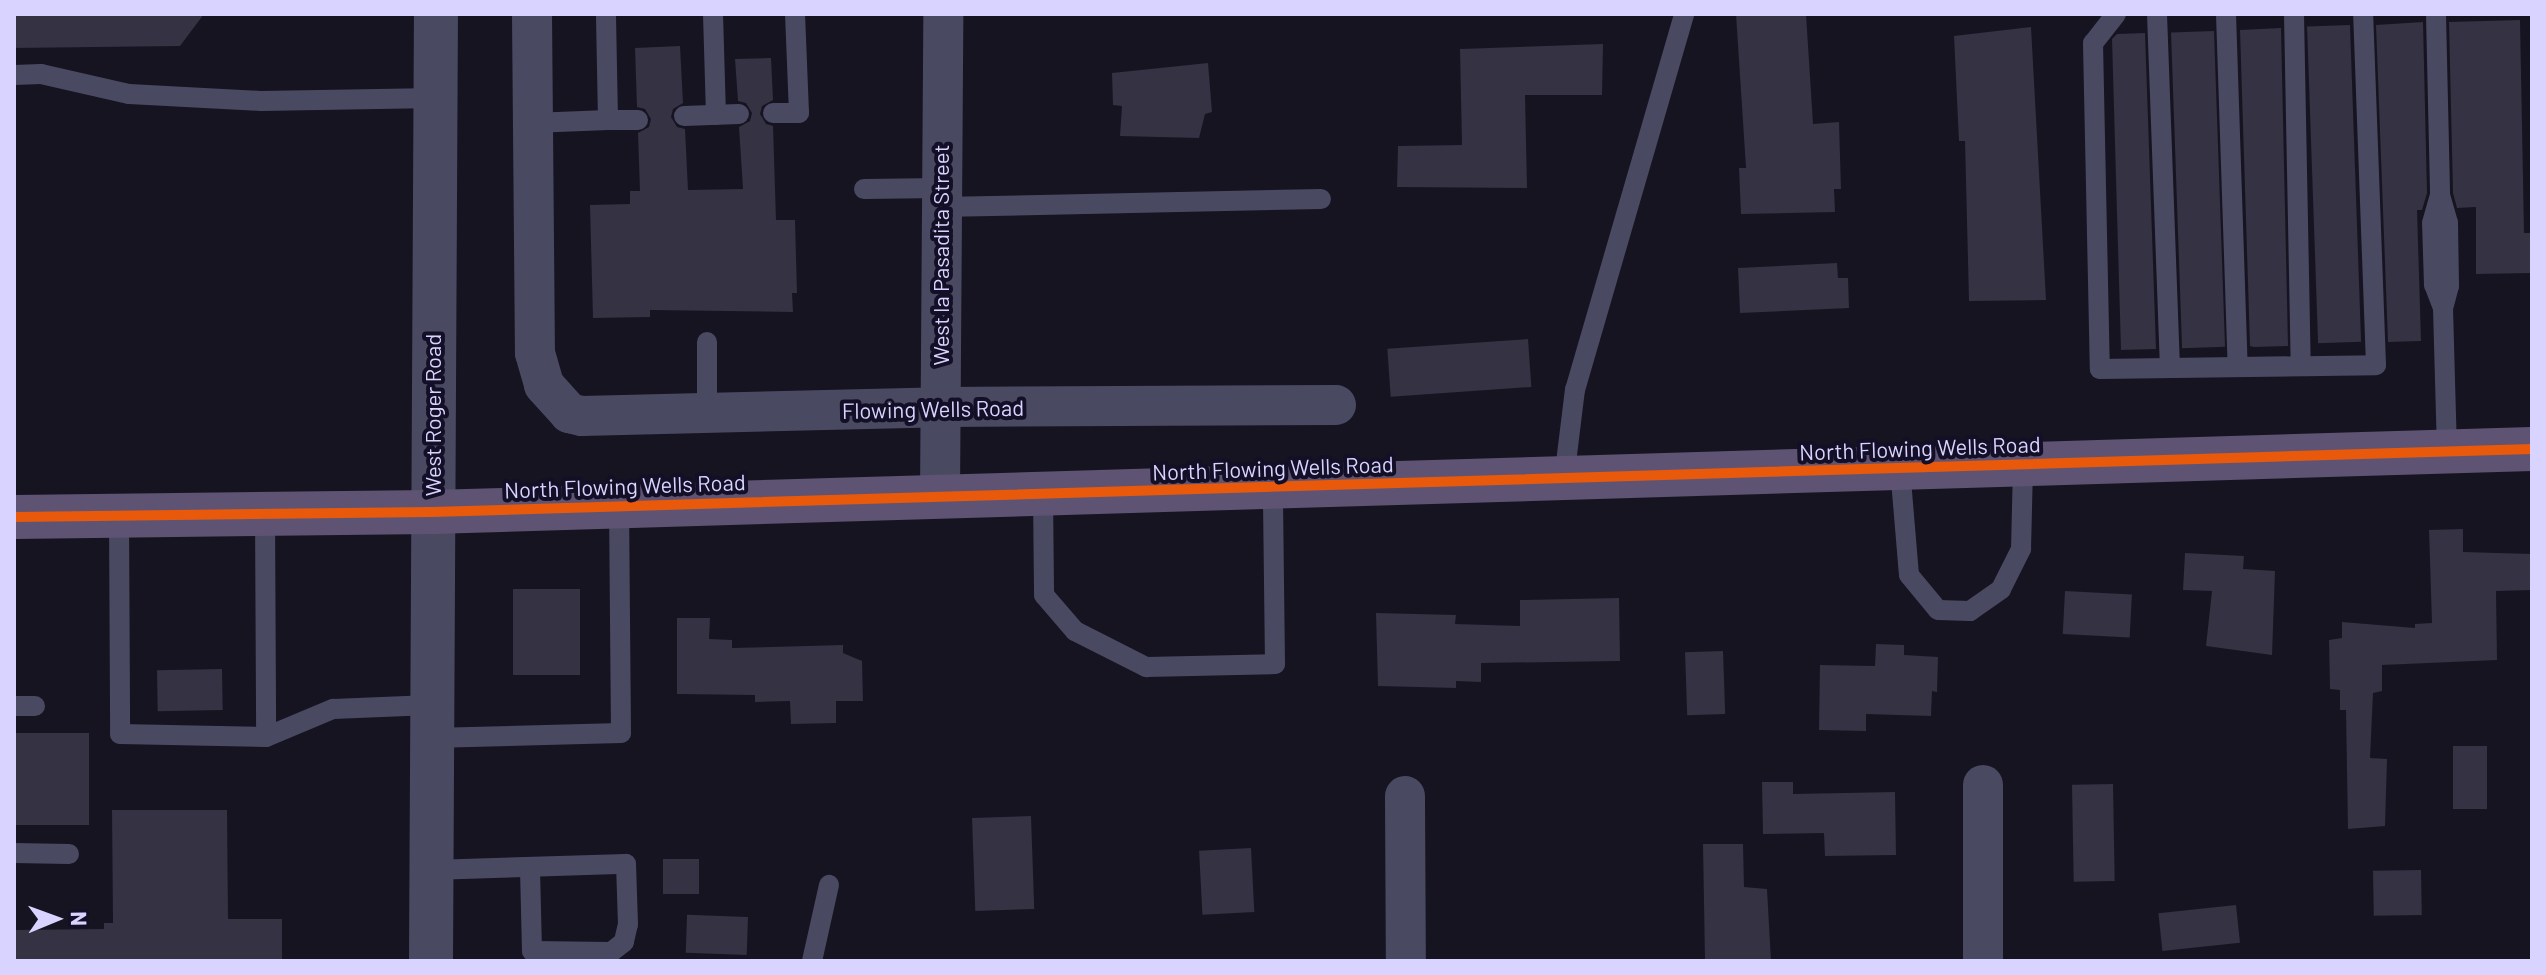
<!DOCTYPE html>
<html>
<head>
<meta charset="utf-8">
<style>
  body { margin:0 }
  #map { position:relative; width:2546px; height:975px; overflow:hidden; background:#161421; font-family:Barlow,sans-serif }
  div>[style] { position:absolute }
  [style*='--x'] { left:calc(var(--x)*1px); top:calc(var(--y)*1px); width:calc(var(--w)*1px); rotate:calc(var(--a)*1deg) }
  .building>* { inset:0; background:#343243; transform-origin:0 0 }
  .service>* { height:20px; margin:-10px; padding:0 10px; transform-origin:10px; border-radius:10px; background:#4a4962 }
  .minor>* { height:40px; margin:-20px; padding:0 20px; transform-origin:20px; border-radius:20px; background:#4a4962 }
  .tertiary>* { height:44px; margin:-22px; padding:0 22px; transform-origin:22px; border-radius:22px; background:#4a4962 }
  .primary>* { height:44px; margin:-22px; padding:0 22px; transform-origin:22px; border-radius:22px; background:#5e5373 }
  .cycleway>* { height:10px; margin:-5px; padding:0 5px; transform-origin:5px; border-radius:5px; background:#e8590c }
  span { translate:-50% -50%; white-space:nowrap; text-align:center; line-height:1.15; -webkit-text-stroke:8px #130f26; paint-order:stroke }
  .street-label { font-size:22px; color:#d9d4ff }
  .frame { position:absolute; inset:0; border:16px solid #d9d4ff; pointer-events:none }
  .north { position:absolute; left:16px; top:879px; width:80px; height:80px; -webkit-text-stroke:6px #130f26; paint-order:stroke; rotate:89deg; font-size:22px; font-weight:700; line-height:32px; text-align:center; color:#d9d4ff }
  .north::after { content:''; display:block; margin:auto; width:28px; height:36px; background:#d9d4ff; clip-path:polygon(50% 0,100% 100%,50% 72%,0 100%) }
</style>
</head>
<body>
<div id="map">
  <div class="building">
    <div style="clip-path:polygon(14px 14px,204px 14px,180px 46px,14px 48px)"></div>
    <div style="clip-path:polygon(1736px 14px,1806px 14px,1813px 124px,1839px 122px,1841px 189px,1834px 189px,1835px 212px,1741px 214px,1739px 168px,1746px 168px)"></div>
    <div style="clip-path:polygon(2520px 20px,2524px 233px,2532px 233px,2532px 273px,2476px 274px,2476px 207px,2457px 208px,2453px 193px,2449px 22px)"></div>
    <div style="clip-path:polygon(2423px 22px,2427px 193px,2422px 210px,2417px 210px,2421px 341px,2388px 342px,2376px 25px)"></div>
    <div style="left:2350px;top:25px;width:317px;height:43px;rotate:88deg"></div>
    <div style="clip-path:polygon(2031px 27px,2046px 300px,1969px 301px,1965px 141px,1959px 141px,1954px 36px)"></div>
    <div style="clip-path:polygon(2281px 28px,2288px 346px,2254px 347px,2250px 346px,2240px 30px)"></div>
    <div style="left:2214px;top:31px;width:316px;height:43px;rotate:88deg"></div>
    <div style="clip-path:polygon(2145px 33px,2156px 349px,2121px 350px,2112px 39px,2117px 34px)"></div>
    <div style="clip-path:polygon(1603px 44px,1602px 95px,1525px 95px,1527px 188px,1397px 187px,1398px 146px,1462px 145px,1460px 49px)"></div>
    <div style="clip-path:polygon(680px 46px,683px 103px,673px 109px,671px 117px,677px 127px,685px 129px,688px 190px,743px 189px,739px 127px,750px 121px,752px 113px,746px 103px,738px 101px,735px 59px,771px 58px,773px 100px,762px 106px,760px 114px,766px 124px,773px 126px,776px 220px,795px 220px,797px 293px,792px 293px,793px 312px,650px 310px,650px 317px,593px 318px,590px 205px,630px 204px,630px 191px,640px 191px,638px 133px,649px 127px,651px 119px,645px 109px,637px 107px,635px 48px)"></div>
    <div style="clip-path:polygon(1208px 63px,1212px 112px,1205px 114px,1199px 138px,1120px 136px,1122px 106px,1113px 105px,1112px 73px)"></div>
    <div style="clip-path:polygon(1837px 263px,1838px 278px,1848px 278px,1849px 308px,1740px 313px,1738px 268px)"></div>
    <div style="left:1528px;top:339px;width:48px;height:141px;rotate:86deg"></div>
    <div style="clip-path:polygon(2463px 529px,2463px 552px,2532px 554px,2532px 590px,2496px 591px,2497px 660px,2382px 665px,2382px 691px,2373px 693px,2370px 758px,2387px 759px,2385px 826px,2348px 829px,2346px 710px,2340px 710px,2340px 690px,2330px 689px,2329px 640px,2342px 638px,2342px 622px,2415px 628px,2415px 624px,2432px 623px,2429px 530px)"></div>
    <div style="clip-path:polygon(2185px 553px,2244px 556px,2243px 569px,2275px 571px,2272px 655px,2206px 646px,2212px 591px,2183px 590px)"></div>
    <div style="left:513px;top:589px;width:67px;height:86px"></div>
    <div style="left:2065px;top:591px;width:67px;height:43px;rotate:3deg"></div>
    <div style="clip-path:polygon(1619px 598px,1620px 661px,1481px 663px,1481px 682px,1456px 681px,1456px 688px,1378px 686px,1376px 613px,1456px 615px,1455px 624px,1520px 626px,1520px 600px)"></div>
    <div style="clip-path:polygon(677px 618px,710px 618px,709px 639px,732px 640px,732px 648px,843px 645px,843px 653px,862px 661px,863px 701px,836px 701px,836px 723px,791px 724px,790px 701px,755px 702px,755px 695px,677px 694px)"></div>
    <div style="clip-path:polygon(1876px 644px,1904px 645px,1904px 655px,1938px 657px,1937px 692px,1932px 691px,1931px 716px,1866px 714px,1866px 731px,1819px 730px,1820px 665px,1875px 666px)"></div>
    <div style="left:1723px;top:651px;width:63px;height:38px;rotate:88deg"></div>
    <div style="left:222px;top:669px;width:41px;height:65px;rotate:89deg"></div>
    <div style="left:14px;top:733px;width:75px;height:92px"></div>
    <div style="left:2487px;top:746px;width:63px;height:34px;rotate:90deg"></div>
    <div style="clip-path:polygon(1762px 782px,1793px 782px,1793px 794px,1895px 792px,1896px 855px,1825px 856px,1824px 833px,1763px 834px)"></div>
    <div style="left:2113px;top:784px;width:97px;height:41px;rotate:89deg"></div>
    <div style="clip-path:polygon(112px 810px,227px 810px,228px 919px,282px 919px,282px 961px,14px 961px,14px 930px,104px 929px,104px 923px,113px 923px)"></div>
    <div style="left:1031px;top:816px;width:93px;height:59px;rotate:88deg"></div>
    <div style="clip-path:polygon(1703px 844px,1743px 844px,1744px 887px,1767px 889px,1771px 961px,1705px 961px)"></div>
    <div style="left:1251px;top:848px;width:64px;height:52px;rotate:87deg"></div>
    <div style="left:699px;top:859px;width:35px;height:36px;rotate:90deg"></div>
    <div style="left:2421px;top:870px;width:45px;height:48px;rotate:89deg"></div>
    <div style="left:2236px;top:905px;width:38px;height:78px;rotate:84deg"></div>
    <div style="left:748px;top:917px;width:38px;height:61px;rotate:92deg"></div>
  </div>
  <div class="service">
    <div style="--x:713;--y:14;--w:101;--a:88.3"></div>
    <div style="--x:2116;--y:14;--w:37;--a:128"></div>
    <div style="--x:2093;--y:43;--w:326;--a:88.8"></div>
    <div style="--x:2100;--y:369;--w:276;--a:-0.8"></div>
    <div style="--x:2376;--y:365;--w:351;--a:-92.1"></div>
    <div style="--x:2157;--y:14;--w:354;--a:87.9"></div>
    <div style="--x:2226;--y:14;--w:353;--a:88.1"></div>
    <div style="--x:2294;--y:14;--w:352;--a:88.9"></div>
    <div style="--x:2436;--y:14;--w:181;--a:88.7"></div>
    <div style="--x:2440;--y:195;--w:29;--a:74"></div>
    <div style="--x:2448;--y:223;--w:63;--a:89.1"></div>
    <div style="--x:2449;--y:286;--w:23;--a:105"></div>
    <div style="--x:2443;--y:308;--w:25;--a:-111"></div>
    <div style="--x:2434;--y:285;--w:62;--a:-91.8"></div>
    <div style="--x:2432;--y:223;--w:29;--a:-74"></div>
    <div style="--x:14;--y:75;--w:27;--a:-2"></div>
    <div style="--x:41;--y:74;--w:90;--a:12.8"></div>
    <div style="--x:129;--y:94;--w:132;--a:3"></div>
    <div style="--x:261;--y:101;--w:175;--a:-1"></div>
    <div style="--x:773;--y:113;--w:26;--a:0"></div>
    <div style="--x:799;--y:113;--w:99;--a:-92.3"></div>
    <div style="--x:684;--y:116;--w:55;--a:-2.1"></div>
    <div style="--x:608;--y:120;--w:30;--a:0"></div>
    <div style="--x:532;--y:123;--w:76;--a:-2.3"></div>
    <div style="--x:608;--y:120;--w:106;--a:-91.1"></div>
    <div style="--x:864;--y:189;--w:78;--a:-0.7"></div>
    <div style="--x:941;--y:207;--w:380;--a:-1.2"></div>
    <div style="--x:2443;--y:308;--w:143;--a:88.4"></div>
    <div style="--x:707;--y:342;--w:71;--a:90"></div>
    <div style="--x:1900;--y:468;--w:107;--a:85.2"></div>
    <div style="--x:1909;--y:575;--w:45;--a:50.4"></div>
    <div style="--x:1938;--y:610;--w:32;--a:2"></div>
    <div style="--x:1970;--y:611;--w:38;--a:-35"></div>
    <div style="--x:2001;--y:589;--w:45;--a:-63.4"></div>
    <div style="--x:2021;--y:549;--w:84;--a:-88.6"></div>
    <div style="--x:1564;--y:479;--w:90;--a:-83"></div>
    <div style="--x:1575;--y:390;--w:391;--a:-73.8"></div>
    <div style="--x:1043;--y:494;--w:101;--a:89.4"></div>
    <div style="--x:1044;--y:595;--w:48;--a:49.3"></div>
    <div style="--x:1075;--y:631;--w:80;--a:26.9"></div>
    <div style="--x:1146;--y:667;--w:129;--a:-1.3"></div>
    <div style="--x:1275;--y:664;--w:176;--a:-90.7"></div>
    <div style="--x:265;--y:514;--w:223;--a:89.7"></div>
    <div style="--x:119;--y:516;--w:218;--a:89.7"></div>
    <div style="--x:120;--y:734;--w:146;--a:1.2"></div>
    <div style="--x:266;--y:737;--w:73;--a:-22.7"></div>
    <div style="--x:333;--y:709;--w:98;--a:-2.3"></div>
    <div style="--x:14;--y:706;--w:21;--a:0"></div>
    <div style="--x:431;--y:738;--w:190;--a:-1.5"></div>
    <div style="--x:621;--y:733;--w:227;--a:-90.5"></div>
    <div style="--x:14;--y:853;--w:55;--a:1"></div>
    <div style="--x:431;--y:870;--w:195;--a:-1.8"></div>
    <div style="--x:626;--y:864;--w:60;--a:88.1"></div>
    <div style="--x:628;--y:924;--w:18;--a:103"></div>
    <div style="--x:624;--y:942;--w:16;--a:142"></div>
    <div style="--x:611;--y:952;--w:79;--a:-179.3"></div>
    <div style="--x:532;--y:951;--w:84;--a:-91.4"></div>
    <div style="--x:812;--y:961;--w:78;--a:-77.4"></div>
  </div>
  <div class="minor">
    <div style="--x:532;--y:14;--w:339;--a:89.5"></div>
    <div style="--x:535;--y:353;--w:33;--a:74"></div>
    <div style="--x:544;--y:385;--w:38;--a:48"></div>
    <div style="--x:569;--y:413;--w:13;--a:13"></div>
    <div style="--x:582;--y:416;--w:359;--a:-1.4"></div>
    <div style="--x:941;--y:407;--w:395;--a:-0.3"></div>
    <div style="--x:940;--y:496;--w:482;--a:-89.6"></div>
    <div style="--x:1405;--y:796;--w:165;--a:89.7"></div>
    <div style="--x:1983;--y:961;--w:176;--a:-90"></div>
  </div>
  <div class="tertiary">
    <div style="--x:431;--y:961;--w:947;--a:-89.7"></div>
  </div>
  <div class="primary">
    <div style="--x:14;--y:517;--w:418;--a:-0.7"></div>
    <div style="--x:432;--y:512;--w:2101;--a:-1.72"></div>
  </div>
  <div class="cycleway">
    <div style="--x:14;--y:517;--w:418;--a:-0.7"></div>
    <div style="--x:432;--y:512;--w:2101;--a:-1.72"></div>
  </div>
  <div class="street-label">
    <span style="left:941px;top:255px;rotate:-90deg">West la Pasadita Street</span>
    <span style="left:933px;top:409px;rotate:-1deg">Flowing Wells Road</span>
    <span style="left:433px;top:415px;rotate:-90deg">West Roger Road</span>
    <span style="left:1920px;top:448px;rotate:-2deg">North Flowing Wells Road</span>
    <span style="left:1273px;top:468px;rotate:-2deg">North Flowing Wells Road</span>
    <span style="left:625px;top:486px;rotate:-2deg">North Flowing Wells Road</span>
  </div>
  <div class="frame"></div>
  <div class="north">N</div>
</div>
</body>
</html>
